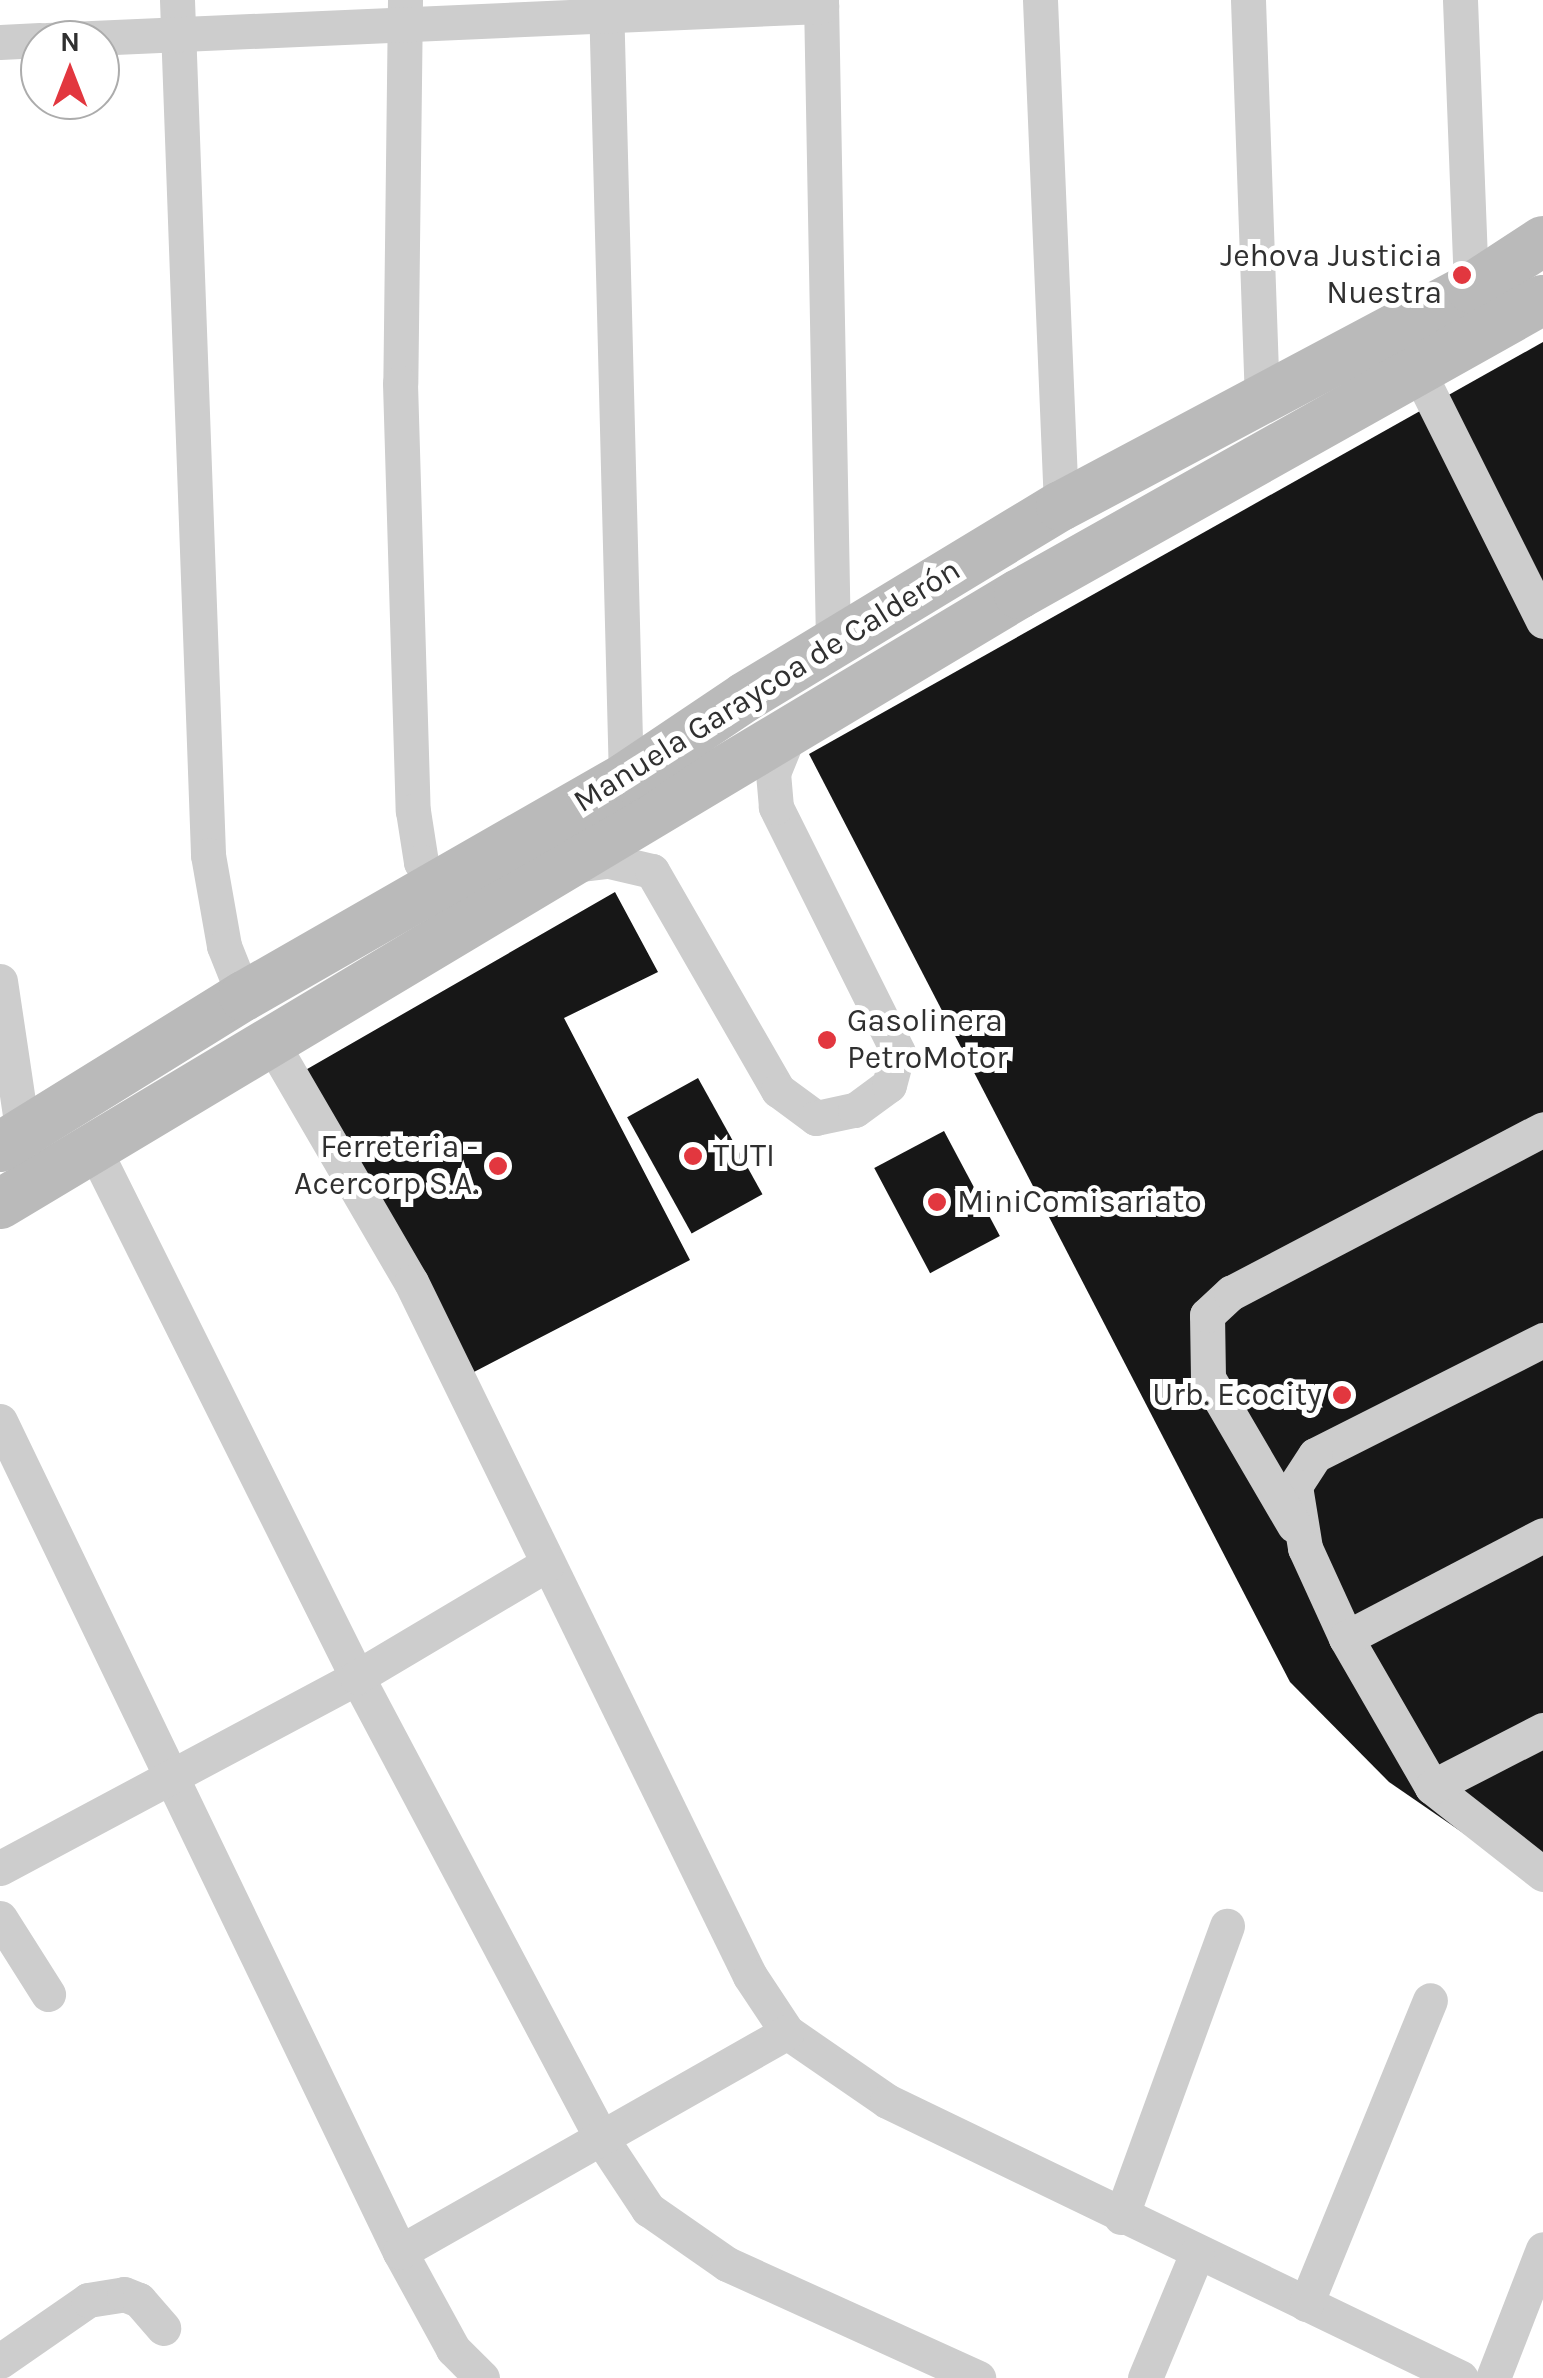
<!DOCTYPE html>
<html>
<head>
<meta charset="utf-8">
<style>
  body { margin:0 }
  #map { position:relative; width:1543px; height:2378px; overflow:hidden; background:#fff; font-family:Karla,sans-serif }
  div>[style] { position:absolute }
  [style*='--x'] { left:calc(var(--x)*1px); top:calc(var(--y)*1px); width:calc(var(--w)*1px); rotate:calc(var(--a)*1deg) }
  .building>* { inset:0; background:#171717; transform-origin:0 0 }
  .street>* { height:35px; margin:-17.5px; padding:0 17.5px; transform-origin:17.5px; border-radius:17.5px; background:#cdcdcd }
  .secondary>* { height:50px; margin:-25px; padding:0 25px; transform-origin:25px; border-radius:25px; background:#bababa }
  .secondary-bridge>* { height:50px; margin:-25px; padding:0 25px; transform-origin:25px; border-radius:25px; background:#bababa }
  .dots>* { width:28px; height:28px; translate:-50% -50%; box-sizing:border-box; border:5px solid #fff; border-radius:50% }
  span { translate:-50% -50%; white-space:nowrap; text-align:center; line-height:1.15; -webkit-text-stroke:10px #fff; paint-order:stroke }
  .poi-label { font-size:32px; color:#303030 }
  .right { translate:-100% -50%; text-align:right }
  .left { translate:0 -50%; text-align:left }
  .street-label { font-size:32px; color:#303030 }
  .north { position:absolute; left:20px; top:20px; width:100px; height:100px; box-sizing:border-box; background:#fff; border:2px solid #acacac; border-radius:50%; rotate:0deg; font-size:28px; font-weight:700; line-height:40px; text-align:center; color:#303030 }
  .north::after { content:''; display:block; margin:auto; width:35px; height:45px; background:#e2373f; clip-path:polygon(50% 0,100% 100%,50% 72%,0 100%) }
</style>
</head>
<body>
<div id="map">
  <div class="building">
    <div style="clip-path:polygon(1543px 342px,1543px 1888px,1389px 1782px,1290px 1682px,809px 754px)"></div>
    <div style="clip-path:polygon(615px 892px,658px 972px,564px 1018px,690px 1260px,472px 1373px,302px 1072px)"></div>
    <div style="left:698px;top:1078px;width:133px;height:81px;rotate:61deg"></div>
    <div style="left:944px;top:1131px;width:119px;height:79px;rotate:62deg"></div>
  </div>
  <div class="street">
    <div style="--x:177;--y:0;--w:856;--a:87.92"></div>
    <div style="--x:208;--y:855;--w:92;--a:80"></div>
    <div style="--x:224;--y:946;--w:54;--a:68.2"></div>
    <div style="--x:405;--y:0;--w:383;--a:90.7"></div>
    <div style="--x:400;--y:383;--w:428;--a:88.3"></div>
    <div style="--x:413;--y:811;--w:52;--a:81.1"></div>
    <div style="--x:421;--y:862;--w:50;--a:56.3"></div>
    <div style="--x:606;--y:0;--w:777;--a:88.53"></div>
    <div style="--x:821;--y:0;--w:642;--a:88.93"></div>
    <div style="--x:1040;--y:0;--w:506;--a:87.62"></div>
    <div style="--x:1248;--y:0;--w:398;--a:88"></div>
    <div style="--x:1460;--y:0;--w:288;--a:87.8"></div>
    <div style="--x:47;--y:40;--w:775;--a:-2.52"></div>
    <div style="--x:0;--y:42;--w:40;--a:-2.9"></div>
    <div style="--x:1420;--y:375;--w:275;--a:63.4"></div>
    <div style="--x:574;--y:865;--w:35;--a:-7"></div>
    <div style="--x:609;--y:861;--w:44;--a:13.1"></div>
    <div style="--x:652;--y:871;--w:253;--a:60.1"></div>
    <div style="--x:778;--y:1090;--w:47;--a:36.4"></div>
    <div style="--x:816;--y:1118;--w:40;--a:-12"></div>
    <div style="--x:855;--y:1110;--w:42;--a:-36.3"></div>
    <div style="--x:889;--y:1085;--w:34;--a:-75"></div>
    <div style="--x:898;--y:1052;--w:274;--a:-116.5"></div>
    <div style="--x:776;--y:807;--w:34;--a:-95"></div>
    <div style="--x:773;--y:773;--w:42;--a:-67.7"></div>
    <div style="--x:0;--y:981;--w:155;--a:81.5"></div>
    <div style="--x:270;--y:1040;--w:280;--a:59.8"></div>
    <div style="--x:411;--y:1282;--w:772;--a:63.97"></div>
    <div style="--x:750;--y:1976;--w:67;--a:56.5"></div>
    <div style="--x:787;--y:2032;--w:121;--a:34.6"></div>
    <div style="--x:887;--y:2101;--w:637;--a:25.76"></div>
    <div style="--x:94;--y:1149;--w:590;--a:63.52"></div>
    <div style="--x:357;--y:1677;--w:525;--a:62.07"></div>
    <div style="--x:603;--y:2141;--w:82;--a:56.5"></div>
    <div style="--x:648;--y:2209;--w:96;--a:34.8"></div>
    <div style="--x:727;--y:2264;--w:276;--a:24.4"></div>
    <div style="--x:1543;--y:1340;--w:255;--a:153.2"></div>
    <div style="--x:1315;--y:1455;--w:37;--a:123"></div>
    <div style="--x:1295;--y:1486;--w:63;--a:80.8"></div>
    <div style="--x:1305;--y:1548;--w:99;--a:65.5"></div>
    <div style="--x:1346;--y:1638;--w:172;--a:60"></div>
    <div style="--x:1432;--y:1787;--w:141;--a:38.1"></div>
    <div style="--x:0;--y:1421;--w:922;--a:64.3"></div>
    <div style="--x:400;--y:2252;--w:111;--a:61.3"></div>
    <div style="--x:453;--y:2349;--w:41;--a:45"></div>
    <div style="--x:1294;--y:1525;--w:170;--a:-120.3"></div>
    <div style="--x:1208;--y:1378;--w:63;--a:-90.9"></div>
    <div style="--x:1207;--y:1315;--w:33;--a:-43"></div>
    <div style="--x:1231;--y:1293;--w:352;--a:-27.7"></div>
    <div style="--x:1346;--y:1638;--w:222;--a:-27.6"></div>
    <div style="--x:1432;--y:1787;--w:125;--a:-27.2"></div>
    <div style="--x:0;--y:1868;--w:405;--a:-28.1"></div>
    <div style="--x:357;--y:1677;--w:221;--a:-30.7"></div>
    <div style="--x:0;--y:1918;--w:90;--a:57.7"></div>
    <div style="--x:1121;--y:2217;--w:310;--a:-70"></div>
    <div style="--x:400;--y:2252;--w:445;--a:-29.6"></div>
    <div style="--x:1306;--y:2304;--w:328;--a:-67.8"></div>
    <div style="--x:0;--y:2361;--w:107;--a:-34.7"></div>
    <div style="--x:88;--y:2300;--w:36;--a:-9"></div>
    <div style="--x:124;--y:2294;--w:16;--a:22"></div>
    <div style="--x:139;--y:2300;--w:37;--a:49"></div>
    <div style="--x:1145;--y:2378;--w:135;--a:-67.4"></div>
    <div style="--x:1493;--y:2378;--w:138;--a:-68.8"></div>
  </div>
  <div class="secondary">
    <div style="--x:745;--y:697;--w:369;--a:-31.2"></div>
    <div style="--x:1061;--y:506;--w:464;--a:-28"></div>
    <div style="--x:1471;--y:288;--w:86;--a:-33.1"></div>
    <div style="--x:0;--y:1204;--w:1188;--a:-30.91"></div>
    <div style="--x:1019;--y:594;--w:601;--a:-29.3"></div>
  </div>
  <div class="secondary-bridge">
    <div style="--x:0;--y:1147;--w:287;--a:-31.8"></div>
    <div style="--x:244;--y:996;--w:440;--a:-29.8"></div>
    <div style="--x:626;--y:777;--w:143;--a:-33.9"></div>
  </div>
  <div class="dots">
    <div style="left:1462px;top:275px;background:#e2373f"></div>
    <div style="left:827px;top:1040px;background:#e2373f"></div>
    <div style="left:693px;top:1156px;background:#e2373f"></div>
    <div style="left:498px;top:1166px;background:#e2373f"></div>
    <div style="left:937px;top:1202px;background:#e2373f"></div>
    <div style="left:1342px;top:1395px;background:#e2373f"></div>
  </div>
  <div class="poi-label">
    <span class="right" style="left:1442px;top:275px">Jehova Justicia<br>Nuestra</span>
    <span class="left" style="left:847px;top:1040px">Gasolinera<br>PetroMotor</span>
    <span class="right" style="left:478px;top:1166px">Ferreteria -<br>Acercorp S.A.</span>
    <span class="left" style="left:713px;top:1156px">TUTI</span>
    <span class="left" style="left:957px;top:1202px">MiniComisariato</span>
    <span class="right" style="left:1322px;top:1395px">Urb. Ecocity</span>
  </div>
  <div class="street-label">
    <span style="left:767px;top:686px;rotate:-32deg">Manuela Garaycoa de Calderón</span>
  </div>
  <div class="north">N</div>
</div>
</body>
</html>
